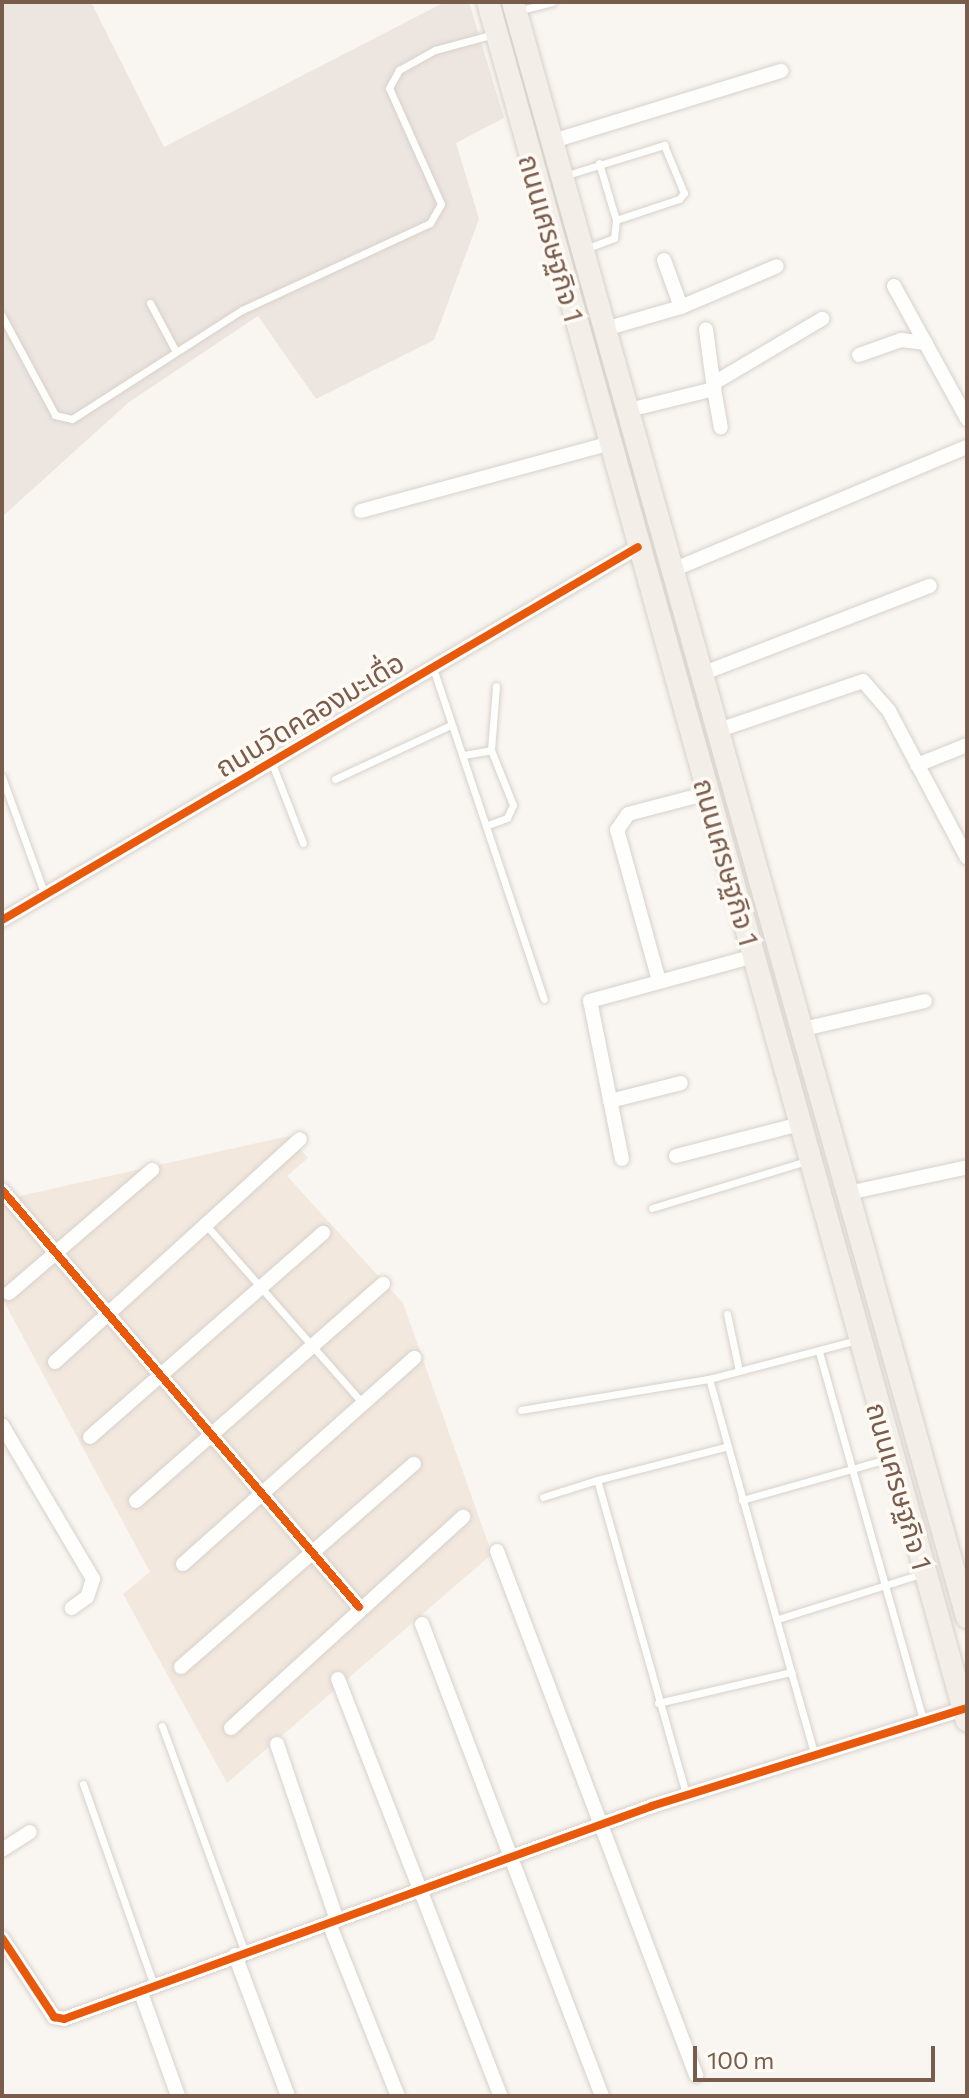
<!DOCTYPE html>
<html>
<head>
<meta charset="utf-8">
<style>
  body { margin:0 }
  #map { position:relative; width:969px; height:2098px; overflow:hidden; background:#f9f5f0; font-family:Commissioner,"Noto Sans Thai",sans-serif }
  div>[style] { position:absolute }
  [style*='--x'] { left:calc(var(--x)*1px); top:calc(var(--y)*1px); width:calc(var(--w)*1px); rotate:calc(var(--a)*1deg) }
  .residential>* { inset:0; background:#f2e8de }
  .industrial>* { inset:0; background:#ede5e0 }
  .roads { filter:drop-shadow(0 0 2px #d7d1cb) drop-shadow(0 0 2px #d7d1cb) }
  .service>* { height:7px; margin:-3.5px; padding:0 3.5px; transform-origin:3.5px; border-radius:3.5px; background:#fefefd }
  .minor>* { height:14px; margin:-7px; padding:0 7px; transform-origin:7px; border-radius:7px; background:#fefefd }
  .primary>* { height:22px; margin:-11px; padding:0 11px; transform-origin:11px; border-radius:11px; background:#f3eee8 }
  .cycleway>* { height:8px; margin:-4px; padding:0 4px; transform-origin:4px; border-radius:4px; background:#e8590c }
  span { translate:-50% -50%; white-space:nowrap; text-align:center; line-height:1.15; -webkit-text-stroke:7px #fffaf3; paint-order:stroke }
  .street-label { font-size:28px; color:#7a5c4d }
  .frame { position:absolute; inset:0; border:4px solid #7a5c4d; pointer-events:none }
  .scale { position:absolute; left:693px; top:2046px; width:242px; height:36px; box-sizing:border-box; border:4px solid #7a5c4d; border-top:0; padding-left:10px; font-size:24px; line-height:28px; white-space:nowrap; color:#7a5c4d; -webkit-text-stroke:6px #fffaf3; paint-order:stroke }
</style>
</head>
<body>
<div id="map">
  <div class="residential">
    <div style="clip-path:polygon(289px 1136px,308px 1158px,287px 1176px,403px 1303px,492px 1554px,227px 1783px,123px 1594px,150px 1572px,2px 1298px,2px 1200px)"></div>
  </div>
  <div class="industrial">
    <div style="clip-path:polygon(2px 2px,91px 2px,164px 147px,445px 2px,469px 2px,504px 118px,456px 143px,479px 219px,434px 340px,316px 399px,258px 316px,129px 402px,2px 517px)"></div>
  </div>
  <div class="roads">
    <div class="service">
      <div style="--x:517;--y:11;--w:36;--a:-14"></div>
      <div style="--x:599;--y:163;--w:59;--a:73.4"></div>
      <div style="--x:567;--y:175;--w:102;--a:-17.2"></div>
      <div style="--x:664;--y:145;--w:52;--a:67.4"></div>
      <div style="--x:684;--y:193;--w:8;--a:130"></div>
      <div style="--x:679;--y:199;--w:66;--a:161.6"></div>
      <div style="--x:616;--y:220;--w:18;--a:96"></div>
      <div style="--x:614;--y:238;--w:30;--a:159"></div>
      <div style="--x:150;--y:303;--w:53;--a:62"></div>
      <div style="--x:2;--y:316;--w:112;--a:61.8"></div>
      <div style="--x:55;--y:415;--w:17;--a:13"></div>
      <div style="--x:72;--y:419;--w:202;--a:-32.7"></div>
      <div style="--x:242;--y:310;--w:207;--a:-24.8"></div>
      <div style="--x:430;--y:223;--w:22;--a:-60"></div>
      <div style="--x:441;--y:204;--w:127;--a:-114.1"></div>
      <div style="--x:389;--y:88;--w:21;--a:-61"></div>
      <div style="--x:399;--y:70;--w:41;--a:-29.1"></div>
      <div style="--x:435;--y:50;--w:61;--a:-15.2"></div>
      <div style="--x:433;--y:668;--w:349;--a:71.5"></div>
      <div style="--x:491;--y:750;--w:64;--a:-85.5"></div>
      <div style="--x:464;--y:755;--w:27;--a:-10"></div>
      <div style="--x:491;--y:750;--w:59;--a:68.2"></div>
      <div style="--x:513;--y:805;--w:14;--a:115"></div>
      <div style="--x:507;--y:818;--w:20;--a:160"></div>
      <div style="--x:271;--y:761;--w:88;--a:68.7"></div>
      <div style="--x:2;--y:777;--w:126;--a:70"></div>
      <div style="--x:335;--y:779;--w:128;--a:-25"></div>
      <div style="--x:652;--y:1208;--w:162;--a:-16.9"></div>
      <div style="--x:206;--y:1225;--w:238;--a:48.7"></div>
      <div style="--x:727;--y:1314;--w:58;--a:78.1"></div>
      <div style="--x:819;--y:1352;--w:385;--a:74.2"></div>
      <div style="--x:521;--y:1410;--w:191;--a:-9.4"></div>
      <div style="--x:543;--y:1497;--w:57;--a:-17.5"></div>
      <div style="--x:742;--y:1500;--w:154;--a:-15.8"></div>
      <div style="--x:778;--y:1619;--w:153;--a:-17.5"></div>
      <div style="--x:791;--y:1672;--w:304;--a:-105.6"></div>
      <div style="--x:709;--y:1379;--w:153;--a:-14.8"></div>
      <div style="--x:658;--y:1703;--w:137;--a:-13.1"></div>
      <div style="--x:791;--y:1672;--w:84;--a:74.1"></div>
      <div style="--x:162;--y:1726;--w:242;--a:69.9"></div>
      <div style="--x:83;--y:1784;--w:214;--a:70.6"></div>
      <div style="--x:686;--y:1794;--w:326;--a:-105.8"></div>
      <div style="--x:597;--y:1480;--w:132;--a:-14.5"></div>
    </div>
    <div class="minor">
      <div style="--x:550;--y:142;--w:242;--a:-17.1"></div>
      <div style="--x:664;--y:260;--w:50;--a:70.1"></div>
      <div style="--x:894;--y:286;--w:152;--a:61.2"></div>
      <div style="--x:605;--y:329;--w:79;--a:-16.1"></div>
      <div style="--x:681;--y:307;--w:104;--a:-23.1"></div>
      <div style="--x:859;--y:355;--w:45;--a:-19.7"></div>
      <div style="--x:901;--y:340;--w:25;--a:7"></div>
      <div style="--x:714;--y:383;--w:126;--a:-30.7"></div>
      <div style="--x:714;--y:389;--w:39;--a:80"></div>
      <div style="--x:629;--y:410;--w:88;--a:-13.9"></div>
      <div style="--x:714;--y:389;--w:60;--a:-97.7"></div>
      <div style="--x:361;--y:511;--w:259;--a:-15.2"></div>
      <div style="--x:675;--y:569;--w:316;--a:-22.7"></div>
      <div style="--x:704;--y:673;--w:242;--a:-21.1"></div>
      <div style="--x:719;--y:730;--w:152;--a:-18.8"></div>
      <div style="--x:863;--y:681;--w:40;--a:49"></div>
      <div style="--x:889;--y:711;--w:166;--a:62"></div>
      <div style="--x:917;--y:765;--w:54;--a:-21.8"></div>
      <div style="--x:2;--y:920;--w:737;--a:-30.39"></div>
      <div style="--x:659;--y:981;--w:157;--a:-105.5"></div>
      <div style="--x:617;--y:830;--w:19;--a:-55"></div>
      <div style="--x:628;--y:814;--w:83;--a:-14.7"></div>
      <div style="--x:803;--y:1029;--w:125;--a:-12.9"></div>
      <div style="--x:610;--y:1101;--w:73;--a:-14.2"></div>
      <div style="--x:676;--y:1156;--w:128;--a:-14.5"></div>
      <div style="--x:622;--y:1159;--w:161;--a:-101.4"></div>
      <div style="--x:590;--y:1001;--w:170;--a:-15.3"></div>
      <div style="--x:2;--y:1190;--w:549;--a:49.43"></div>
      <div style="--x:848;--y:1193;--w:119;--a:-12.2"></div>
      <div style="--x:9;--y:1293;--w:189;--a:-40.7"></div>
      <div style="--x:55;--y:1362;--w:331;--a:-42.3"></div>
      <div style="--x:2;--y:1425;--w:179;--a:59.4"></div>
      <div style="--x:93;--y:1579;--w:19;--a:108"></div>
      <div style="--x:87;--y:1597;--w:19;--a:144"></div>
      <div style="--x:90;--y:1437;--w:310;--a:-41.2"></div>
      <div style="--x:136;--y:1501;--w:329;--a:-41.3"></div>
      <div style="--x:497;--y:1551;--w:561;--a:69.2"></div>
      <div style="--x:183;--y:1564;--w:310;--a:-41.7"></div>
      <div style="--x:422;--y:1624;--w:505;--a:69.13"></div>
      <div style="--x:181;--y:1667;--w:309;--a:-41.1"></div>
      <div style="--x:338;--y:1679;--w:448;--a:68.7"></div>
      <div style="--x:231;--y:1728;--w:314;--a:-42.3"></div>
      <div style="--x:277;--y:1744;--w:186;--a:71.2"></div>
      <div style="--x:2;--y:1850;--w:33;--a:-33"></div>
      <div style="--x:329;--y:1923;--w:186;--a:68.3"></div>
      <div style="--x:2;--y:1938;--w:95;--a:56.6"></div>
      <div style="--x:54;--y:2017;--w:10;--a:11"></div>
      <div style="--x:64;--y:2019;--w:625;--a:-19.91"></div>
      <div style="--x:652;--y:1806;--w:327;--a:-17.3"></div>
      <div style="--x:235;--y:1955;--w:151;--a:69.4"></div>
      <div style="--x:141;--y:1993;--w:109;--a:70.2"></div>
    </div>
    <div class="primary">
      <div style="--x:488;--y:2;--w:1784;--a:74.43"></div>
      <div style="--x:513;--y:2;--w:1678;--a:74.3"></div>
    </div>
  </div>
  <div class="cycleway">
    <div style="--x:2;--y:920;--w:737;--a:-30.39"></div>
    <div style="--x:2;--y:1190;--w:549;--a:49.43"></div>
    <div style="--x:2;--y:1938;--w:95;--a:56.6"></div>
    <div style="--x:54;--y:2017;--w:10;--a:11"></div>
    <div style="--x:64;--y:2019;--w:625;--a:-19.91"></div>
    <div style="--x:652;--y:1806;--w:327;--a:-17.3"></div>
  </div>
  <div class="street-label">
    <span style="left:552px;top:238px;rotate:74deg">ถนนเศรษฐกิจ 1</span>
    <span style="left:309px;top:714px;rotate:-31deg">ถนนวัดคลองมะเดื่อ</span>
    <span style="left:727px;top:862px;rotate:74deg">ถนนเศรษฐกิจ 1</span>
    <span style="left:900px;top:1486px;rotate:74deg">ถนนเศรษฐกิจ 1</span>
  </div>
  <div class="frame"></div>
  <div class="scale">100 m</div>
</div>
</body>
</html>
